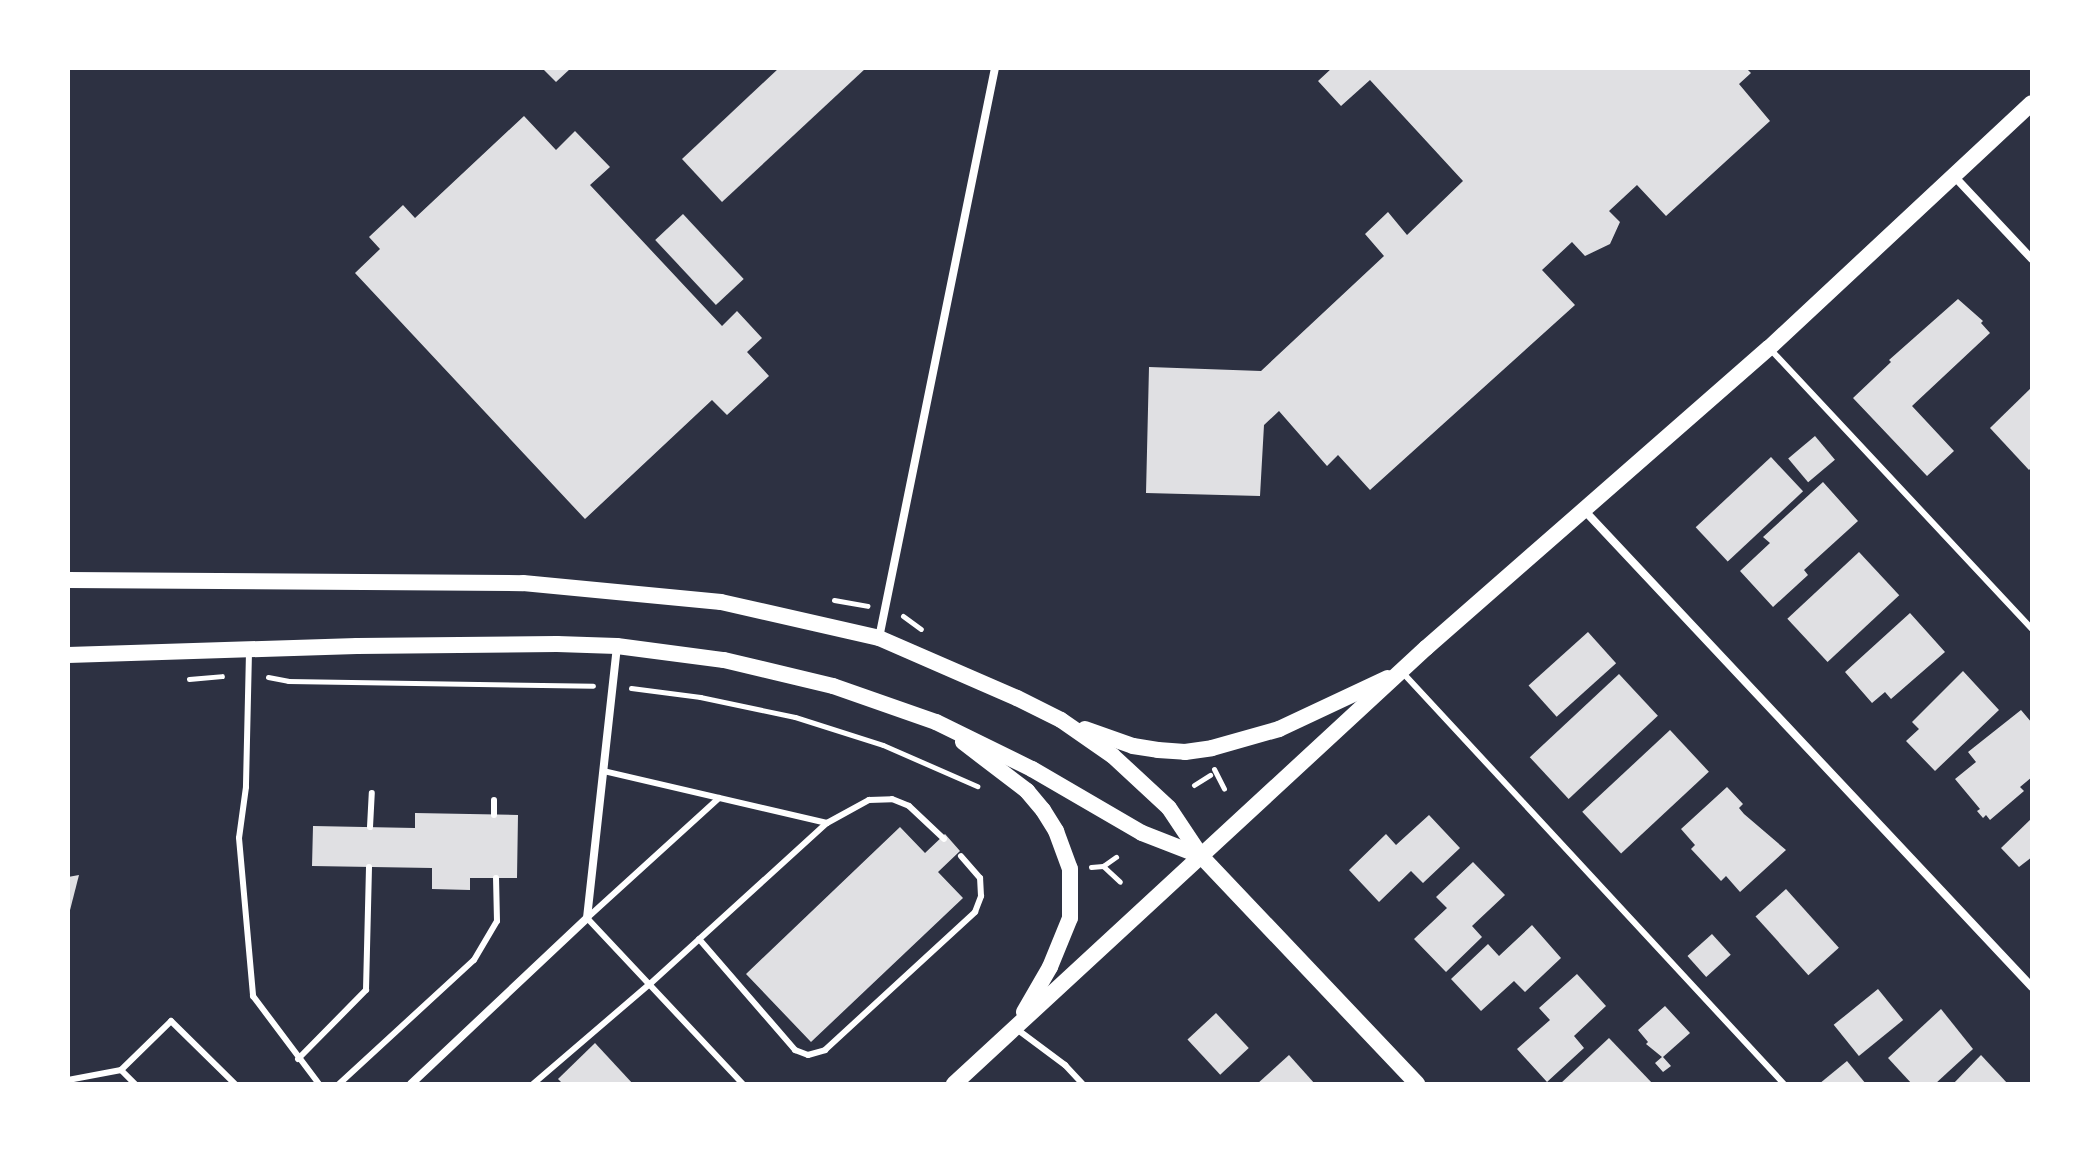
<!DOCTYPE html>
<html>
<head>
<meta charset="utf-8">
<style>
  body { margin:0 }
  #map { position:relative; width:2100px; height:1152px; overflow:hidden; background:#2d3142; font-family:"Roboto Condensed",sans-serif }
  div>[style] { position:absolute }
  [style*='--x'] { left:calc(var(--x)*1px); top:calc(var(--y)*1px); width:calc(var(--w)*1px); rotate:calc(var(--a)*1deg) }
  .building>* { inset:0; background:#e0e0e3; transform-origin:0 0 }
  .path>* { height:5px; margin:-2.5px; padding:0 2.5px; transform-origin:2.5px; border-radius:2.5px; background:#fff }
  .service>* { height:6px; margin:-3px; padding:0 3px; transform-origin:3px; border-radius:3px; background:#fff }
  .minor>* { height:8px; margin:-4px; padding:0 4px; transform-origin:4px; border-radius:4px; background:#fff }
  .secondary>* { height:16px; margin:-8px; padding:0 8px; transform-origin:8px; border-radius:8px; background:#fff }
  span { translate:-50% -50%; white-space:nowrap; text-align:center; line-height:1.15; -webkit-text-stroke:6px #fff; paint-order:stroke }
  .frame { position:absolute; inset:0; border:70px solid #fff; pointer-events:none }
</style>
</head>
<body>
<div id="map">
  <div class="building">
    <div style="clip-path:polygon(547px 68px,571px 68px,556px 82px,544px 70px)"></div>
    <div style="clip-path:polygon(779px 68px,866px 68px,722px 202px,682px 159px)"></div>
    <div style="clip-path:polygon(1332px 68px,1746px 68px,1751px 73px,1739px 84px,1770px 121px,1666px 216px,1637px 185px,1609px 211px,1620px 222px,1610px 244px,1585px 256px,1572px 242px,1542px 270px,1575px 305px,1370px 490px,1338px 455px,1327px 466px,1279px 411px,1264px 425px,1260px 496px,1146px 493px,1149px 367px,1261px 371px,1384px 256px,1365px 234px,1388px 212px,1407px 235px,1463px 181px,1370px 80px,1341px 106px,1318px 81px)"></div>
    <div style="clip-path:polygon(524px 116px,556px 150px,575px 131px,610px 167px,590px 185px,722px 326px,737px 311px,762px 338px,747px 352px,769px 376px,727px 415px,712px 400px,585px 519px,355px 273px,380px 249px,369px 237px,403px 205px,415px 218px)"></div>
    <div style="left:683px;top:214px;width:89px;height:38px;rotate:47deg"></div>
    <div style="clip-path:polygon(1958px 299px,1983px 321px,1981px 323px,1990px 333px,1912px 406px,1954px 451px,1927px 476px,1853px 398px,1891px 362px,1889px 360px)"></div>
    <div style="clip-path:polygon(2032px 387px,2032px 467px,2029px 470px,1990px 428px)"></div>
    <div style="left:1815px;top:436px;width:31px;height:35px;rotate:50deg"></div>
    <div style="left:1771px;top:457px;width:47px;height:103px;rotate:47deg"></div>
    <div style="clip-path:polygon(1823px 482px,1858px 521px,1804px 570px,1808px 575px,1773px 607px,1740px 571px,1770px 543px,1763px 537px)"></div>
    <div style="left:1859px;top:552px;width:59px;height:98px;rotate:47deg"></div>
    <div style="clip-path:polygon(1910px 613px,1945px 652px,1891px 699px,1885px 692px,1872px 703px,1845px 672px)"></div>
    <div style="left:1588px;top:632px;width:42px;height:80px;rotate:48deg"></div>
    <div style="clip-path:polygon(1963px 671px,1999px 710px,1935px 771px,1906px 741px,1919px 729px,1912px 722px)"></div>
    <div style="left:1619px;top:674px;width:57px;height:122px;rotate:47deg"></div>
    <div style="clip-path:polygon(2021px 710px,2032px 723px,2032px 777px,2020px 787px,2024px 791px,1990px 820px,1986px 815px,1983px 818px,1977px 811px,1980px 809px,1955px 779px,1976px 762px,1968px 752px)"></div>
    <div style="left:1670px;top:730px;width:57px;height:120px;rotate:47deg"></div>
    <div style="clip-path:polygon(1727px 787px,1743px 804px,1739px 808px,1744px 814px,1786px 850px,1740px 892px,1726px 876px,1721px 881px,1691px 849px,1695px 845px,1681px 829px)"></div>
    <div style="clip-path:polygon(415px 813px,518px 815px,517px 878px,470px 878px,470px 890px,432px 889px,432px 868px,312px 866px,313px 826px,415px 828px)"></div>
    <div style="clip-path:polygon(1429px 815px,1460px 848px,1423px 883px,1411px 871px,1379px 902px,1349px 870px,1386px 834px,1396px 845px)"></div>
    <div style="clip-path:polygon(2032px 818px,2032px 857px,2019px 867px,2001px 848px)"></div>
    <div style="clip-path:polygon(900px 827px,925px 853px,945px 834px,960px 851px,938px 872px,963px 898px,811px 1042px,746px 974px)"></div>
    <div style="clip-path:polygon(1473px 862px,1505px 895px,1472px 926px,1482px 937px,1446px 972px,1414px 939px,1447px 908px,1436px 897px)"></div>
    <div style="clip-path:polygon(79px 875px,69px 914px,68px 914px,68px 877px)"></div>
    <div style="left:1786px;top:889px;width:79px;height:41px;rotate:48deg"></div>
    <div style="clip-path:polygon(1532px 925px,1561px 958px,1525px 992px,1514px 981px,1481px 1011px,1451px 979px,1488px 944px,1499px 956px)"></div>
    <div style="left:1712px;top:934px;width:28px;height:33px;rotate:48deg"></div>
    <div style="clip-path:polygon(1577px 974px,1606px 1006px,1574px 1036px,1584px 1048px,1547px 1082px,1517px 1049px,1550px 1020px,1539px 1008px)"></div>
    <div style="left:1878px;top:989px;width:40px;height:57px;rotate:51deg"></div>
    <div style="clip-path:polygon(1665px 1006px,1690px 1033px,1663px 1057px,1671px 1066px,1663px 1072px,1655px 1063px,1662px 1057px,1646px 1044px,1648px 1042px,1638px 1030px)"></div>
    <div style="clip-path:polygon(1941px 1009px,1973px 1049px,1935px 1084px,1912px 1084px,1888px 1058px)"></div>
    <div style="left:1216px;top:1013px;width:48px;height:39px;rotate:47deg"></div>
    <div style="clip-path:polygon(1609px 1038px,1653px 1084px,1560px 1084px)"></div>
    <div style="clip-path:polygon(595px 1043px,633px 1084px,563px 1084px,558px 1079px)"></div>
    <div style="clip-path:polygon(1289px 1055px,1315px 1084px,1257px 1084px)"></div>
    <div style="clip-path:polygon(1981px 1055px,2008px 1084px,1953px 1084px)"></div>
    <div style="clip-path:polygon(1847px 1061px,1866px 1084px,1819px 1084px)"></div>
  </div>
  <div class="path">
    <div style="--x:834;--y:600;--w:34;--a:10"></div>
    <div style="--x:903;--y:616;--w:22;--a:36"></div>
    <div style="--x:268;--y:677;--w:20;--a:11"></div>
    <div style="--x:288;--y:681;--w:305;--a:0.9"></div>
    <div style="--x:189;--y:679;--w:33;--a:-5"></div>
    <div style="--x:631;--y:688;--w:70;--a:7.4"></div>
    <div style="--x:700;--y:697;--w:97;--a:11.9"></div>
    <div style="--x:795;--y:717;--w:92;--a:17.7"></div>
    <div style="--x:883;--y:745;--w:103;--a:23.6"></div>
    <div style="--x:1214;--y:769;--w:22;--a:63"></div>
    <div style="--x:1194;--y:785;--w:19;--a:-32"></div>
    <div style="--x:1103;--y:866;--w:23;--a:43"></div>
    <div style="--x:1091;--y:867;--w:12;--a:-5"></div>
    <div style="--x:1103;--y:866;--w:16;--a:-35"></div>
  </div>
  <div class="service">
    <div style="--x:1771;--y:350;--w:382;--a:46.9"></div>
    <div style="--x:249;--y:652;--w:135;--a:91.3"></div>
    <div style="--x:246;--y:787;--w:51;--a:97.8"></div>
    <div style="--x:239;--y:838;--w:159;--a:84.9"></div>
    <div style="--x:253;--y:996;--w:110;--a:53.1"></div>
    <div style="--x:1403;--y:673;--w:560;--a:47.17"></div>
    <div style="--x:719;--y:798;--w:178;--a:137.7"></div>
    <div style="--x:587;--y:918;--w:228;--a:46.8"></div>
    <div style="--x:494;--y:800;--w:15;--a:90"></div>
    <div style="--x:827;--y:823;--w:48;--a:-28.7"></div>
    <div style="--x:869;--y:800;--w:23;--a:-2"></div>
    <div style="--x:892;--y:799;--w:18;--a:22"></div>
    <div style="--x:909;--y:806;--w:48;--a:43.3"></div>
    <div style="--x:370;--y:827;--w:34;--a:-87"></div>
    <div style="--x:699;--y:939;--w:147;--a:49.1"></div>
    <div style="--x:795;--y:1050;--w:14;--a:21"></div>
    <div style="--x:808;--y:1055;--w:18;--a:-16"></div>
    <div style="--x:825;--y:1050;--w:204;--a:-42.6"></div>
    <div style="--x:975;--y:912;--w:17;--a:-69"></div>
    <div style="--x:981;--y:896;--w:18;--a:-93"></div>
    <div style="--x:980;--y:878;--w:29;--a:-131"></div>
    <div style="--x:1018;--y:1030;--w:59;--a:36.7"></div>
    <div style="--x:1065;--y:1065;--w:26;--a:47"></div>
    <div style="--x:298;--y:1059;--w:97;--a:-45.4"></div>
    <div style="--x:366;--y:990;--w:123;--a:-88.6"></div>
    <div style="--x:121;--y:1070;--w:20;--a:45"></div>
    <div style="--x:68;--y:1080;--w:54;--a:-10.7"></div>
    <div style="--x:121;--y:1070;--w:70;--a:-44.4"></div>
    <div style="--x:171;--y:1021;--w:90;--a:44.5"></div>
    <div style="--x:339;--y:1084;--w:183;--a:-42.6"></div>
    <div style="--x:474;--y:960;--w:45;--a:-59.5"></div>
    <div style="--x:497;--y:921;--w:43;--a:-91.3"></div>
    <div style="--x:533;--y:1084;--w:155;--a:-40.6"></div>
    <div style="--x:651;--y:983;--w:238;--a:-42.3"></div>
    <div style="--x:827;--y:823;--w:230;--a:-166.9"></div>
  </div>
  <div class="minor">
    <div style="--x:1953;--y:175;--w:115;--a:46.8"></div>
    <div style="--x:1584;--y:510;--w:654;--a:46.8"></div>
    <div style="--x:879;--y:638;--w:582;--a:-78.5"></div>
    <div style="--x:411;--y:1084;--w:242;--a:-43.3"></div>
    <div style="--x:587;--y:918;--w:274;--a:-83.7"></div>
  </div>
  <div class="secondary">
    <div style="--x:68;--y:580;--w:455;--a:0.4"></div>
    <div style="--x:523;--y:583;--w:199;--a:5.5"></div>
    <div style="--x:721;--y:602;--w:162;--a:12.8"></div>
    <div style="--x:879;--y:638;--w:150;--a:23.5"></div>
    <div style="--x:1017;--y:698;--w:49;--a:26.6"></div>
    <div style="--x:1061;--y:720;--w:63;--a:34.7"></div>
    <div style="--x:1113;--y:756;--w:76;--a:42.9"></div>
    <div style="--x:1169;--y:808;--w:58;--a:56.3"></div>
    <div style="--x:1201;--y:856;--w:314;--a:46.5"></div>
    <div style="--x:68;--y:655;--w:289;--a:-1.8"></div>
    <div style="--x:357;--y:646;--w:200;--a:-0.6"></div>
    <div style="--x:557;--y:644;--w:60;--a:1.9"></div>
    <div style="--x:617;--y:646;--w:108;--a:7.5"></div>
    <div style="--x:724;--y:660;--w:112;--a:13.4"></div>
    <div style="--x:833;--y:686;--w:109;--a:19.3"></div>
    <div style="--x:936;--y:722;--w:107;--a:26.1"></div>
    <div style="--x:1032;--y:769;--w:127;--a:30.2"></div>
    <div style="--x:1142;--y:833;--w:63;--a:21.3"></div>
    <div style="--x:1085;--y:729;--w:51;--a:19.5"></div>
    <div style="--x:1133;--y:746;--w:25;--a:9"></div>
    <div style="--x:1158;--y:750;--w:27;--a:4"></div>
    <div style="--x:1185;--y:752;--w:27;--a:-8"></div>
    <div style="--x:1212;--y:748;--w:70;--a:-15.8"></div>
    <div style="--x:1279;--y:729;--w:120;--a:-25.1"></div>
    <div style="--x:963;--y:742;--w:81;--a:37.4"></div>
    <div style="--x:1027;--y:791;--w:25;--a:50"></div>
    <div style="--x:1043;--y:810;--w:25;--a:58"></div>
    <div style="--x:1056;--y:831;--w:40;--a:69.8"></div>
    <div style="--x:1070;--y:869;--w:49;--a:90"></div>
    <div style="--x:1070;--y:918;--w:53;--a:112.2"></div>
    <div style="--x:1050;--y:967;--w:52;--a:120"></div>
    <div style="--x:954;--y:1084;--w:643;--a:-42.73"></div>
    <div style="--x:1426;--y:648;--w:456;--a:-41.2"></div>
    <div style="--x:1769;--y:348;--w:359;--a:-43"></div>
  </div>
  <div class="frame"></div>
</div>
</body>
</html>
